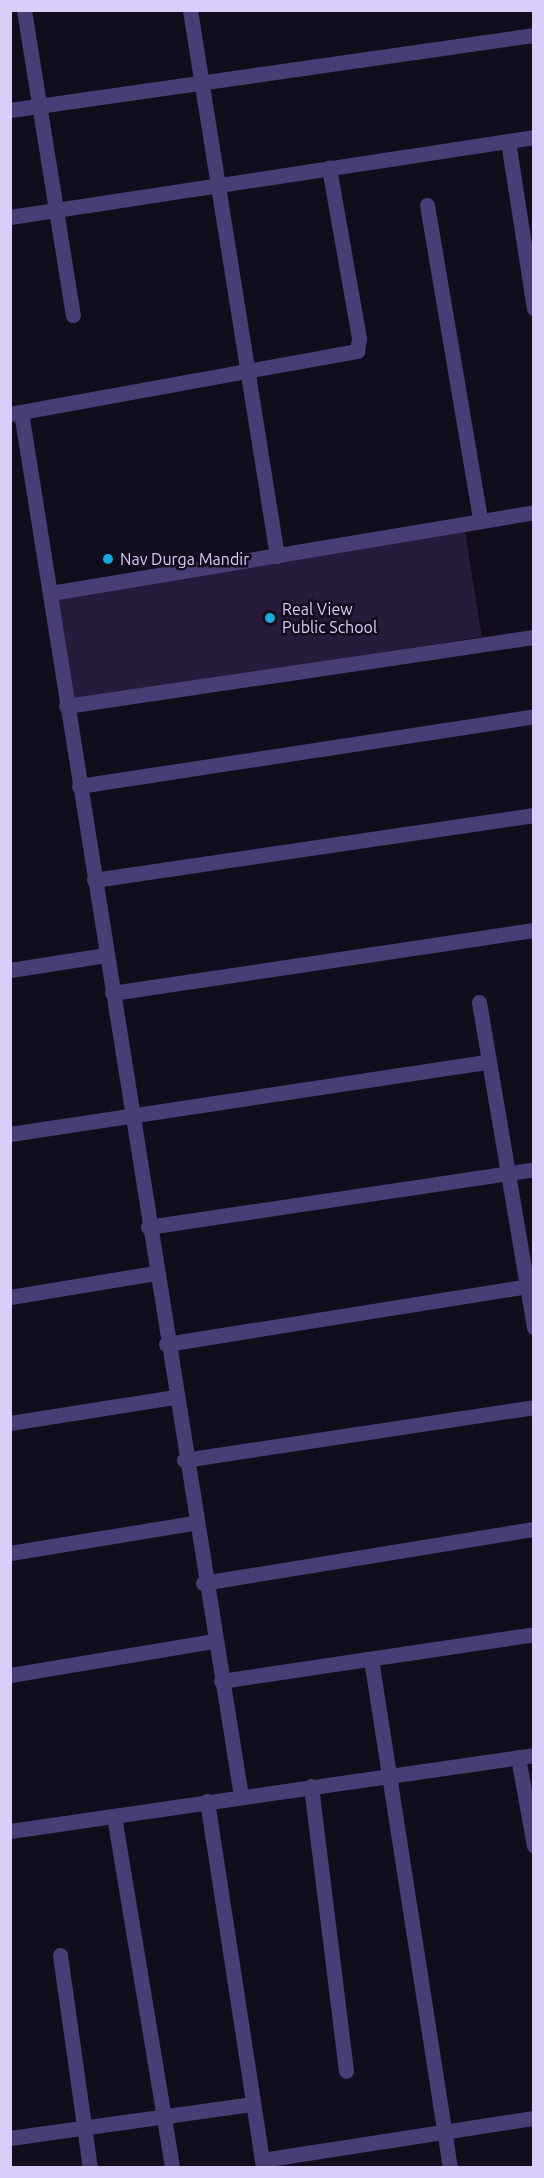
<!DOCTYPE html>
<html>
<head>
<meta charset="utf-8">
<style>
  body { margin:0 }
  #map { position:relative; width:544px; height:2178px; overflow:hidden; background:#120d1c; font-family:Ubuntu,sans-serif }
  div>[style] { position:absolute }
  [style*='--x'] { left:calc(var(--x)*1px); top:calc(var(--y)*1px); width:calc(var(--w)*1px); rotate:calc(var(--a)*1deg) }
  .building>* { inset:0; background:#271b3b; transform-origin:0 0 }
  .street>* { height:15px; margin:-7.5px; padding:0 7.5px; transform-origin:7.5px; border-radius:7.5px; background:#493d76 }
  .dots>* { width:16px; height:16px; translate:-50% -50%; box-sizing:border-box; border:3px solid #120d1c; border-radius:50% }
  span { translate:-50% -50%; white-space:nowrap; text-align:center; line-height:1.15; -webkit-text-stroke:5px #120d1c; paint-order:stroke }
  .poi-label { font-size:16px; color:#dacdfa }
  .left { translate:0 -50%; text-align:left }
  .frame { position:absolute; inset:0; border:12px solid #dacdfa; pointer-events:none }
</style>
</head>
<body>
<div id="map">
  <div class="building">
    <div style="left:465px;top:531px;width:107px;height:412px;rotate:81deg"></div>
  </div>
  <div class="street">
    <div style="--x:24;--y:10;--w:309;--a:80.9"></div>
    <div style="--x:190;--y:10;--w:553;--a:80.95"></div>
    <div style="--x:10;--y:110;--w:529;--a:-8.15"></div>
    <div style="--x:508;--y:141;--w:169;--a:81.2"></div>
    <div style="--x:427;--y:205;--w:319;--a:80.4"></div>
    <div style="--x:10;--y:217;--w:530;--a:-8.68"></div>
    <div style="--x:21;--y:412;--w:1401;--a:80.97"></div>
    <div style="--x:10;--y:414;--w:353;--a:-10.3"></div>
    <div style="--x:357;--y:351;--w:13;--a:-81"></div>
    <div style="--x:359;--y:338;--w:173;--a:-100"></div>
    <div style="--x:51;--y:593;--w:490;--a:-9.5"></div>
    <div style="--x:66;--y:706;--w:473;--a:-8.4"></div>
    <div style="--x:79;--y:786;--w:460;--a:-8.7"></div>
    <div style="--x:94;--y:880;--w:445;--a:-8.4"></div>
    <div style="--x:10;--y:970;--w:97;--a:-8.9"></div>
    <div style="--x:112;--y:993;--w:427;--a:-8.5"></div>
    <div style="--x:479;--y:1002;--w:330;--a:80.4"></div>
    <div style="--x:10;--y:1134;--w:483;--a:-8.6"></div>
    <div style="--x:148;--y:1227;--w:390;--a:-8.5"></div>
    <div style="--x:10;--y:1297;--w:147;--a:-9.4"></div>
    <div style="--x:166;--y:1344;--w:366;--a:-9.1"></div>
    <div style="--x:10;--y:1423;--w:167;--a:-9"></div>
    <div style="--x:184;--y:1460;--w:354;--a:-8.6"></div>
    <div style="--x:10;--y:1553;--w:186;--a:-9.3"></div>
    <div style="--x:203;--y:1583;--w:335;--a:-9.3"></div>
    <div style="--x:371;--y:1659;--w:515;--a:81.18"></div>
    <div style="--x:10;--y:1675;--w:207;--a:-9.5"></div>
    <div style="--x:221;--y:1681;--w:317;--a:-8.5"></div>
    <div style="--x:518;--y:1757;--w:90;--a:79.8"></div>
    <div style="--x:311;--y:1786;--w:287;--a:83"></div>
    <div style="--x:207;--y:1801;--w:371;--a:81.3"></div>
    <div style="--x:114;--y:1816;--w:357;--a:80.6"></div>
    <div style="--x:10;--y:1831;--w:529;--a:-8.25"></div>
    <div style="--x:60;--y:1955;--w:215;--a:82"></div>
    <div style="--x:10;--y:2138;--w:245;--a:-8"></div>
    <div style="--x:262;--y:2160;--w:275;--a:-8.8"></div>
  </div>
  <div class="dots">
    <div style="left:108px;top:559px;background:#16a7dd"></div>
    <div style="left:270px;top:618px;background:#16a7dd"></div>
  </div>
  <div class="poi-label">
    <span class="left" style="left:120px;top:559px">Nav Durga Mandir</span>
    <span class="left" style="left:282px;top:618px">Real View<br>Public School</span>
  </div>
  <div class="frame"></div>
</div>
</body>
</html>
